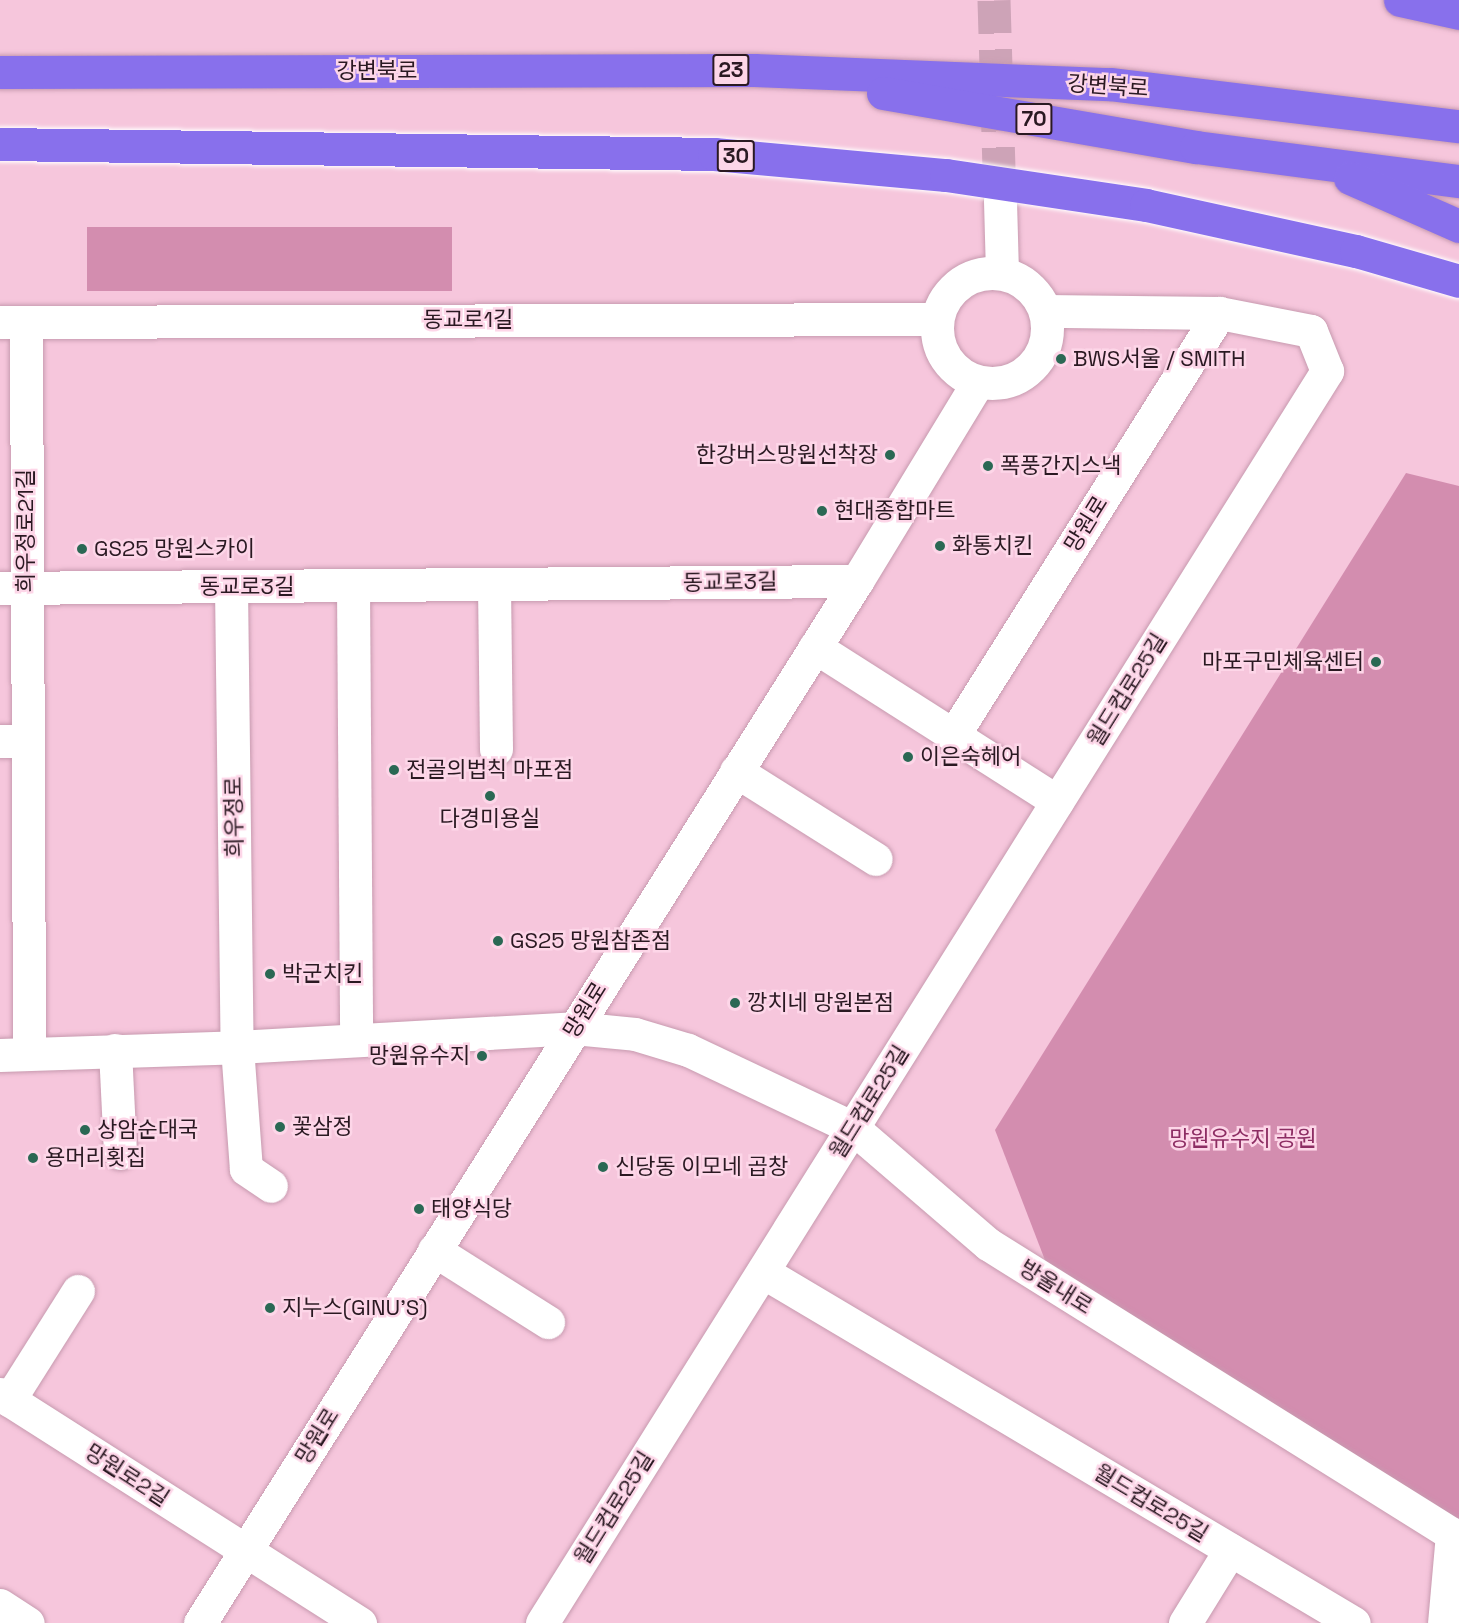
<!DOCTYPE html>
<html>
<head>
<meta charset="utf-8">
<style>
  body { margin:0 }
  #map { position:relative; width:1459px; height:1623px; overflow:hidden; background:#f6c6dc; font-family:"Space Grotesk","Noto Sans KR",sans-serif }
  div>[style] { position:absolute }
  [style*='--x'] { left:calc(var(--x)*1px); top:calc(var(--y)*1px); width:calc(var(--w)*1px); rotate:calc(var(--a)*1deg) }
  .green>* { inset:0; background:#d38daf; transform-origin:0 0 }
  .minor-tunnel>* { height:33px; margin-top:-16.5px; transform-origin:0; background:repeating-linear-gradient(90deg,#cda3b7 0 33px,transparent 0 49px) }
  .roads { filter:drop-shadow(0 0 2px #c79aaf) drop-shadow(0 0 2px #c79aaf) }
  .minor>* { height:33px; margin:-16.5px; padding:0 16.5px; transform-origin:16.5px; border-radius:16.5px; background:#fff }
  .minor>.ring { margin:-16.5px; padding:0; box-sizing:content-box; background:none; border:33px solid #fff; border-radius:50% }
  .highway>* { height:33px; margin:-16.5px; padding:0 16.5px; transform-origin:16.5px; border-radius:16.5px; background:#8870ec }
  .bridges { filter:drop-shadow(0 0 2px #fff) drop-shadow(0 0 2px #fff) }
  .highway-bridge>* { height:33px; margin:-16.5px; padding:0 16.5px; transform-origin:16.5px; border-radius:16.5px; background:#8870ec }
  .dots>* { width:16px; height:16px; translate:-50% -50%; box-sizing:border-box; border:3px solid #fdd6e8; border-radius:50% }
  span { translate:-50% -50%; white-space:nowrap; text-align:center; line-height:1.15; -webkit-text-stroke:5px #fdd6e8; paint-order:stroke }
  .shield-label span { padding:2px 4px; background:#fdd6e8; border:2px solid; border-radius:4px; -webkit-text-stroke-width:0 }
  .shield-label { font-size:21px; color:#2a1922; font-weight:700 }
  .street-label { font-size:22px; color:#2a1922 }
  .poi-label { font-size:22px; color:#2a1922 }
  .left { translate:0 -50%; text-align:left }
  .right { translate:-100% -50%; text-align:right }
  .park-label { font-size:22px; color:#8d2d63 }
</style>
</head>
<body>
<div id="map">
  <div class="green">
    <div style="left:87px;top:227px;width:365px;height:64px"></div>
    <div style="clip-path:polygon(1406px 473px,1459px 486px,1459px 1540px,1048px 1268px,995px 1130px)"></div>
  </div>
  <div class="minor-tunnel">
    <div style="--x:994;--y:0;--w:201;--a:88.3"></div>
  </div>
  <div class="roads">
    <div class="minor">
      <div style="--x:1000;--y:201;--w:72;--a:88.4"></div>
      <div class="ring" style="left:937px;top:273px;width:77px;height:77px"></div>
      <div style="--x:0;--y:322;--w:936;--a:-0.18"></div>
      <div style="--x:26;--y:322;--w:731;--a:89.76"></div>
      <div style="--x:494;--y:585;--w:164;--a:89.3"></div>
      <div style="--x:231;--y:586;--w:461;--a:89.3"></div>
      <div style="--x:237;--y:1047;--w:122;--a:85.8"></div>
      <div style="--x:246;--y:1169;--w:30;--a:34"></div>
      <div style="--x:353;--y:586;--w:454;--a:89.6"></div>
      <div style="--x:0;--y:588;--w:857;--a:-0.47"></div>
      <div style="--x:815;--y:647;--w:287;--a:32.5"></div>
      <div style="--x:953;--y:736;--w:500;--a:-57.8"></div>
      <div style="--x:0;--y:741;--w:28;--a:0"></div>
      <div style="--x:736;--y:771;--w:165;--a:32.2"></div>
      <div style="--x:115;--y:1050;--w:103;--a:87.2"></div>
      <div style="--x:0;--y:1055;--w:237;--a:-1.9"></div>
      <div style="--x:237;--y:1047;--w:338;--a:-3.2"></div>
      <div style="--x:574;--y:1028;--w:61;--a:5.6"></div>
      <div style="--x:635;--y:1034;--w:55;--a:16.8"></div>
      <div style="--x:688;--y:1050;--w:183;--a:25.3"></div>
      <div style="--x:853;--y:1128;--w:178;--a:40.7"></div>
      <div style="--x:988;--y:1244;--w:547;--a:32.01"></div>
      <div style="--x:1452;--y:1534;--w:89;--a:95.1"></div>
      <div style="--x:434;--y:1250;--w:135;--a:32.3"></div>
      <div style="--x:763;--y:1272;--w:687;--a:30.71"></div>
      <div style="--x:0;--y:1394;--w:427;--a:32.5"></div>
      <div style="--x:9;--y:1400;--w:129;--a:-57.7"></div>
      <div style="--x:0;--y:1605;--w:33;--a:33"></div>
      <div style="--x:200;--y:1623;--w:1232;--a:-57.77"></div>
      <div style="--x:857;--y:581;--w:233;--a:-58.7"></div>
      <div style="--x:542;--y:1623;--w:1478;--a:-57.91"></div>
      <div style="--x:1327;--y:371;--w:43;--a:-111.8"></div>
      <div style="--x:1311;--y:331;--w:94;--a:-168.9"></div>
      <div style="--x:1219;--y:313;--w:174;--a:-179.3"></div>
      <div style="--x:1185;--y:1623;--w:86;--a:-58.3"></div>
    </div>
    <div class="highway">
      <div style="--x:1400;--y:0;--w:60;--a:12.4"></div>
      <div style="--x:0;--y:72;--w:754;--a:-0.15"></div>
      <div style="--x:754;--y:70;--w:356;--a:2.3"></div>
      <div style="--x:1110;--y:84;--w:352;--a:6.9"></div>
      <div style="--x:883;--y:93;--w:318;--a:9.8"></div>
      <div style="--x:1196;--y:147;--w:265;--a:7.4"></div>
      <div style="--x:1350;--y:178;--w:119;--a:23.8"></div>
    </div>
  </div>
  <div class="bridges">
    <div class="highway-bridge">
      <div style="--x:0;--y:144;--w:714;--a:0.8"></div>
      <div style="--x:714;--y:154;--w:233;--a:5.2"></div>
      <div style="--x:946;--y:175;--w:202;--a:8.5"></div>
      <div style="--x:1146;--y:205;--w:215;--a:12.4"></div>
      <div style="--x:1356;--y:251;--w:107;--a:16.2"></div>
    </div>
  </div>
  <div class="dots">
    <div style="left:1061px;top:359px;background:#2b6854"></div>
    <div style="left:890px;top:455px;background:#2b6854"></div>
    <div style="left:988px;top:466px;background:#2b6854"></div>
    <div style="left:822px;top:511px;background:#2b6854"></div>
    <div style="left:940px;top:546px;background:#2b6854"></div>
    <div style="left:82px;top:549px;background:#2b6854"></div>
    <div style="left:1376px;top:662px;background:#2b6854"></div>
    <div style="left:908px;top:757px;background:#2b6854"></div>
    <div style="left:394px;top:770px;background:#2b6854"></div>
    <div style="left:490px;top:796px;background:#2b6854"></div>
    <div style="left:498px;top:941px;background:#2b6854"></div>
    <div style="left:270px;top:974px;background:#2b6854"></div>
    <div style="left:735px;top:1003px;background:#2b6854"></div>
    <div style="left:482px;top:1056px;background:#2b6854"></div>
    <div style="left:280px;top:1127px;background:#2b6854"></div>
    <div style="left:85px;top:1130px;background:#2b6854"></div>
    <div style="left:33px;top:1158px;background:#2b6854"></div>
    <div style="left:603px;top:1167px;background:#2b6854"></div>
    <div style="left:419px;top:1209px;background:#2b6854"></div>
    <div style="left:270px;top:1308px;background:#2b6854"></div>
  </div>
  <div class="shield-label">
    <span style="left:731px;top:70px">23</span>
    <span style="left:1034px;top:119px">70</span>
    <span style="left:736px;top:156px">30</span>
  </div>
  <div class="street-label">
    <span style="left:377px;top:71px">강변북로</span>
    <span style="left:1108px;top:86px;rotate:4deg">강변북로</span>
    <span style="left:468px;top:320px">동교로1길</span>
    <span style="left:1086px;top:524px;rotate:-58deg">망원로</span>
    <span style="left:26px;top:531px;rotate:-90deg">희우정로21길</span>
    <span style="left:730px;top:582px;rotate:-1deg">동교로3길</span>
    <span style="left:247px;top:587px">동교로3길</span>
    <span style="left:1127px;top:690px;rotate:-58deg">월드컵로25길</span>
    <span style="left:234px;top:817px;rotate:-91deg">희우정로</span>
    <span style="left:585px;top:1010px;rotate:-58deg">망원로</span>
    <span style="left:869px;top:1102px;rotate:-58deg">월드컵로25길</span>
    <span style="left:1056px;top:1287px;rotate:32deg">방울내로</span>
    <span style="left:317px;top:1436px;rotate:-58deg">망원로</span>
    <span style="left:127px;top:1475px;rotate:33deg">망원로2길</span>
    <span style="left:1151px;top:1503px;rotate:31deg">월드컵로25길</span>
    <span style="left:614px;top:1508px;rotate:-58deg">월드컵로25길</span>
  </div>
  <div class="poi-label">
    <span class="left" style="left:1073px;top:359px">BWS서울 / SMITH</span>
    <span class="right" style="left:878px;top:455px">한강버스망원선착장</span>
    <span class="left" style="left:1000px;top:466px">폭풍간지스낵</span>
    <span class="left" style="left:834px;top:511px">현대종합마트</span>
    <span class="left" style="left:952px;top:546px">화통치킨</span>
    <span class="left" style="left:94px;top:549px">GS25 망원스카이</span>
    <span class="right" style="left:1364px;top:662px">마포구민체육센터</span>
    <span class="left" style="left:920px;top:757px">이은숙헤어</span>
    <span class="left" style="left:406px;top:770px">전골의법칙 마포점</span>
    <span style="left:490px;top:819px">다경미용실</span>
    <span class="left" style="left:510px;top:941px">GS25 망원참존점</span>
    <span class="left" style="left:282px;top:974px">박군치킨</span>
    <span class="left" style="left:747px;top:1003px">깡치네 망원본점</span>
    <span class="right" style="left:470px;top:1056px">망원유수지</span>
    <span class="left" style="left:292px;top:1127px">꽃삼정</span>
    <span class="left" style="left:97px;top:1130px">상암순대국</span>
    <span class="left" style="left:45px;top:1158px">용머리횟집</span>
    <span class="left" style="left:615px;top:1167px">신당동 이모네 곱창</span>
    <span class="left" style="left:431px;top:1209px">태양식당</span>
    <span class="left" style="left:282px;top:1308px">지누스(GINU'S)</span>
  </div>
  <div class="park-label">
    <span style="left:1243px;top:1139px">망원유수지 공원</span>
  </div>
</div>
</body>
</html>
